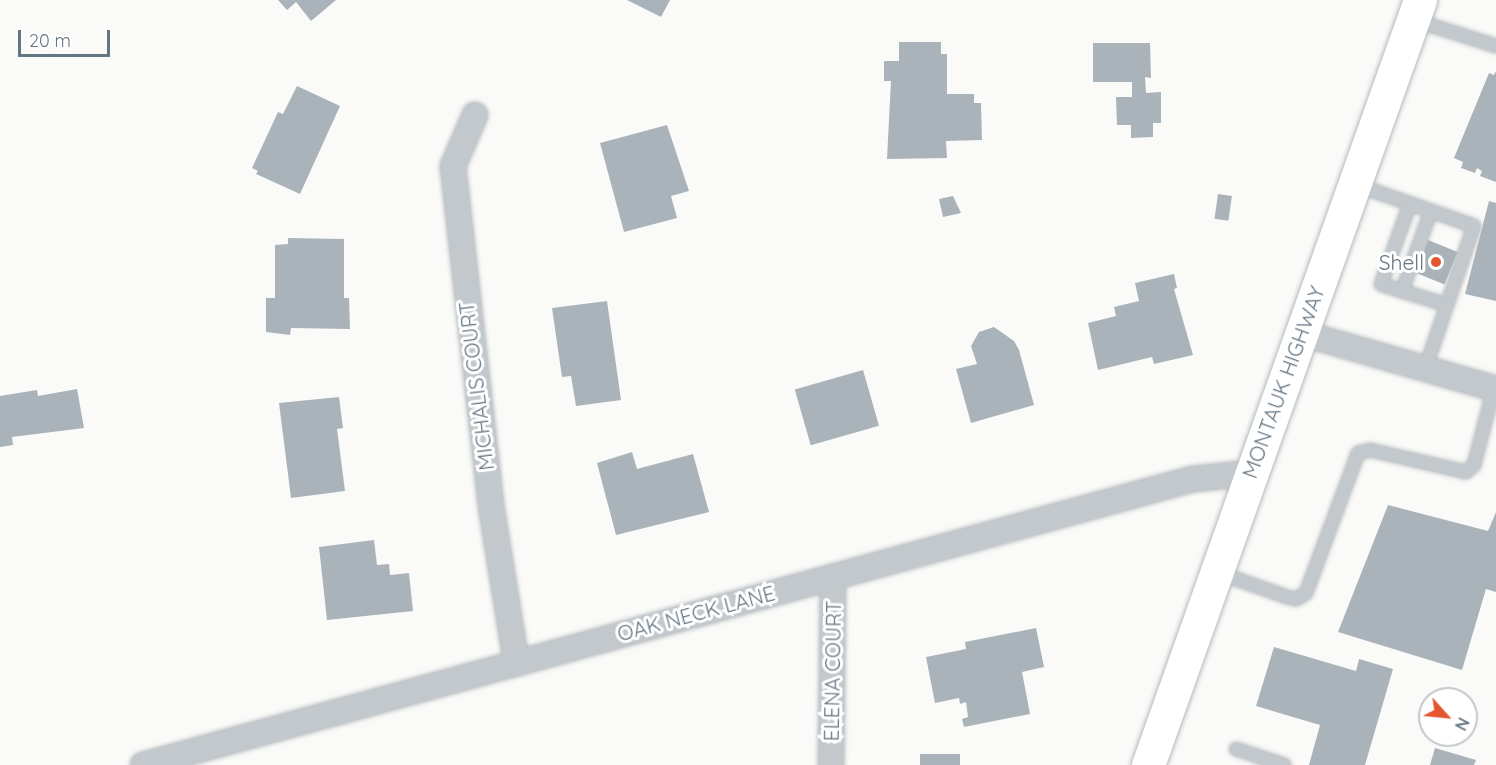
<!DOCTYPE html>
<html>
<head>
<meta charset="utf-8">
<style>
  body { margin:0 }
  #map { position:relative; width:1496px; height:765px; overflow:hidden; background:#fafaf8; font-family:Quicksand,sans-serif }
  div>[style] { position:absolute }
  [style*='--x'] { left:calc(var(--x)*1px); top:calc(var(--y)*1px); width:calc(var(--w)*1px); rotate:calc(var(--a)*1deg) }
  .building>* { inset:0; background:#aab3b9; transform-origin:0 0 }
  .roads { filter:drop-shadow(0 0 2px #b5babe) drop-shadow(0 0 2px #b5babe) }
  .service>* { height:12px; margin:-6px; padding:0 6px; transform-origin:6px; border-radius:6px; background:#c3c8cc }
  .minor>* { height:24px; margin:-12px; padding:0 12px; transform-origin:12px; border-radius:12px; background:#c3c8cc }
  .primary>* { height:33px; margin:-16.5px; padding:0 16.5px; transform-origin:16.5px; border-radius:16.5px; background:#fff }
  .dots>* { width:16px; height:16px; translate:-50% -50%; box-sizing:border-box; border:3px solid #fff; border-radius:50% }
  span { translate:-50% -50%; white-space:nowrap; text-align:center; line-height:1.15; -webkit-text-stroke:6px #fff; paint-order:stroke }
  .poi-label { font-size:21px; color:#657683 }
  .right { translate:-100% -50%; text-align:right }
  .street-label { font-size:21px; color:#657683 }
  .north { position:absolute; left:1418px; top:687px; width:60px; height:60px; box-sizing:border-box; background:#fff; border:2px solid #c1c8cd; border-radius:50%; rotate:117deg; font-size:16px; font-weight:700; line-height:24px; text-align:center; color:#657683 }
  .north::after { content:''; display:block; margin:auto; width:21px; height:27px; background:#e4572e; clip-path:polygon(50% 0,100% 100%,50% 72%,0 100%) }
  .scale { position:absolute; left:18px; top:30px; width:92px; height:27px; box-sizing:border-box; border:3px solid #657683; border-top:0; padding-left:8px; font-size:18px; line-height:21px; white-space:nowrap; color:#657683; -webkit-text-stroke:4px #fff; paint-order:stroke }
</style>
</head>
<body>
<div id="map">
  <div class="building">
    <div style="clip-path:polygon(278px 0,336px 0,311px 21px,296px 2px,287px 10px)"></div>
    <div style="clip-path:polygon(627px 0,670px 0,661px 17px)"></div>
    <div style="clip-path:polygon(899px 42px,941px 42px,941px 54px,947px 54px,947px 94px,974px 94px,974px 103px,981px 103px,982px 140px,946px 141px,947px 158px,887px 159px,891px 81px,884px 81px,884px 61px,899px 61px)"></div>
    <div style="clip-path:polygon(1093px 43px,1150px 43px,1151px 78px,1145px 77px,1146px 93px,1161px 92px,1161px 123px,1153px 123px,1153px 137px,1131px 138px,1131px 125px,1117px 125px,1116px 97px,1132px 97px,1132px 82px,1093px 82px)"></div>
    <div style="clip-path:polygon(1496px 71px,1496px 182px,1480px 176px,1482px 171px,1477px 168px,1475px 173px,1461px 168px,1463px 162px,1454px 158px,1489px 73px,1494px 75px)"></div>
    <div style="clip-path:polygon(297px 86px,340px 106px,300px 194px,256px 174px,258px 171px,252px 168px,278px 112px,283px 114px)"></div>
    <div style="clip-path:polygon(667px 125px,689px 191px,671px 196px,677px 218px,624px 232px,600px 143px)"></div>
    <div style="left:1218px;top:194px;width:14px;height:25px;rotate:8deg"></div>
    <div style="clip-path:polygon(953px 196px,961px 213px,943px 217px,939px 199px)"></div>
    <div style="clip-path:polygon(1489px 201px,1496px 203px,1496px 301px,1465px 294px)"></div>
    <div style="clip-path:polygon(288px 238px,344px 239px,344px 298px,349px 298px,350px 329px,291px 328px,290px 335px,266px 332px,266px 298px,275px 298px,275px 245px,288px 244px)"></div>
    <div style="left:1428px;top:240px;width:32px;height:35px;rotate:22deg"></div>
    <div style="clip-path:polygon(1174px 274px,1177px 288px,1174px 289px,1193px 355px,1154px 364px,1152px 357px,1098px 370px,1088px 323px,1116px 316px,1114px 307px,1139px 301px,1135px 283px)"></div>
    <div style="clip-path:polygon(607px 301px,621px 400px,576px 406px,571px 376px,562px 377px,552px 308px)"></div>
    <div style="clip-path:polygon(994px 327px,1014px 341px,1019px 350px,1034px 405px,971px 423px,956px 369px,977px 364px,971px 346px,979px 332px)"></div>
    <div style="left:863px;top:370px;width:58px;height:71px;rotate:74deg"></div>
    <div style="clip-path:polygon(77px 389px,84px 428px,12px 437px,13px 445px,0 447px,0 396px,37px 390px,38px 396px)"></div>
    <div style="clip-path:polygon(339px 397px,343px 428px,337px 429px,345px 491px,291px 498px,279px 403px)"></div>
    <div style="clip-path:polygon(632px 452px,637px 469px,693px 454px,709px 512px,616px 535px,597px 463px)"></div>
    <div style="clip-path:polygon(1388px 505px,1488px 531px,1496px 512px,1496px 592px,1486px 589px,1462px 670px,1338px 632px)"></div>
    <div style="clip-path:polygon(374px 540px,377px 565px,389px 564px,390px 575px,409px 573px,413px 611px,327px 620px,319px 547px)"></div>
    <div style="clip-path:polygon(1036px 628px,1044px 667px,1022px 672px,1030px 714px,964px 727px,962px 719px,968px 717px,966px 702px,960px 704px,959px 698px,935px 703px,926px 657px,966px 649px,965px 642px)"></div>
    <div style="clip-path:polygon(1274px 647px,1356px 671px,1359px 659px,1393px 669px,1365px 765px,1309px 765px,1320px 725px,1256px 706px)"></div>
    <div style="clip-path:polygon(1435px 748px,1476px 760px,1474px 765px,1430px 765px)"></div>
    <div style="left:960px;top:754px;width:11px;height:40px;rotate:90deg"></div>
  </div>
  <div class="roads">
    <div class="service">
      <div style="--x:1414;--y:20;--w:86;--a:17.6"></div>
      <div style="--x:1354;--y:184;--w:127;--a:19.3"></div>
      <div style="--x:1474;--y:226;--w:151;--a:108.9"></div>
      <div style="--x:1431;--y:211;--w:85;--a:109.9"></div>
      <div style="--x:1402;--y:291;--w:47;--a:17.3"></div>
      <div style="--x:1402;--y:291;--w:22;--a:-162"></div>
      <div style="--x:1381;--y:284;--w:85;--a:-70.1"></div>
      <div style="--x:1219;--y:573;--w:72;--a:19.4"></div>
      <div style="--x:1287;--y:597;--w:9;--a:13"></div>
      <div style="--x:1296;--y:599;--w:12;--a:-31"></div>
      <div style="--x:1306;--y:593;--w:149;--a:-69.6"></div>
      <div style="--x:1358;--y:453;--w:12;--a:-14"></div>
      <div style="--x:1370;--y:450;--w:98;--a:12.9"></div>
      <div style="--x:1466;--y:472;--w:11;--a:-41"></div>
      <div style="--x:1474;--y:465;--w:80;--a:-75.4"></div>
      <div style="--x:1236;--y:749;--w:51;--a:18.4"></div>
    </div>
    <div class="minor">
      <div style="--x:475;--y:115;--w:56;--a:113.3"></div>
      <div style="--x:453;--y:166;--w:348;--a:83.6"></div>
      <div style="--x:492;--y:512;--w:150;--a:80.8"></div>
      <div style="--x:1301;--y:333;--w:203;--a:16"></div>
      <div style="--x:143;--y:765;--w:1088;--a:-15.24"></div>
      <div style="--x:1193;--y:479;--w:58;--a:-5.9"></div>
      <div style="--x:831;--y:765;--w:188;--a:-89.4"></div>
    </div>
    <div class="primary">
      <div style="--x:1148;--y:765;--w:812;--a:-70.43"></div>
    </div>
  </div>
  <div class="dots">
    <div style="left:1436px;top:262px;background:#e4572e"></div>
  </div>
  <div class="poi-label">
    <span class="right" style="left:1424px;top:262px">Shell</span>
  </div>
  <div class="street-label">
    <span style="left:1283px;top:382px;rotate:-70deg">MONTAUK HIGHWAY</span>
    <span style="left:476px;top:386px;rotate:-97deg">MICHALIS COURT</span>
    <span style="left:696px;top:613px;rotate:-15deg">OAK NECK LANE</span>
    <span style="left:832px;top:671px;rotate:-89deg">ELENA COURT</span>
  </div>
  <div class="north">N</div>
  <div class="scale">20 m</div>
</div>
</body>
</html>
